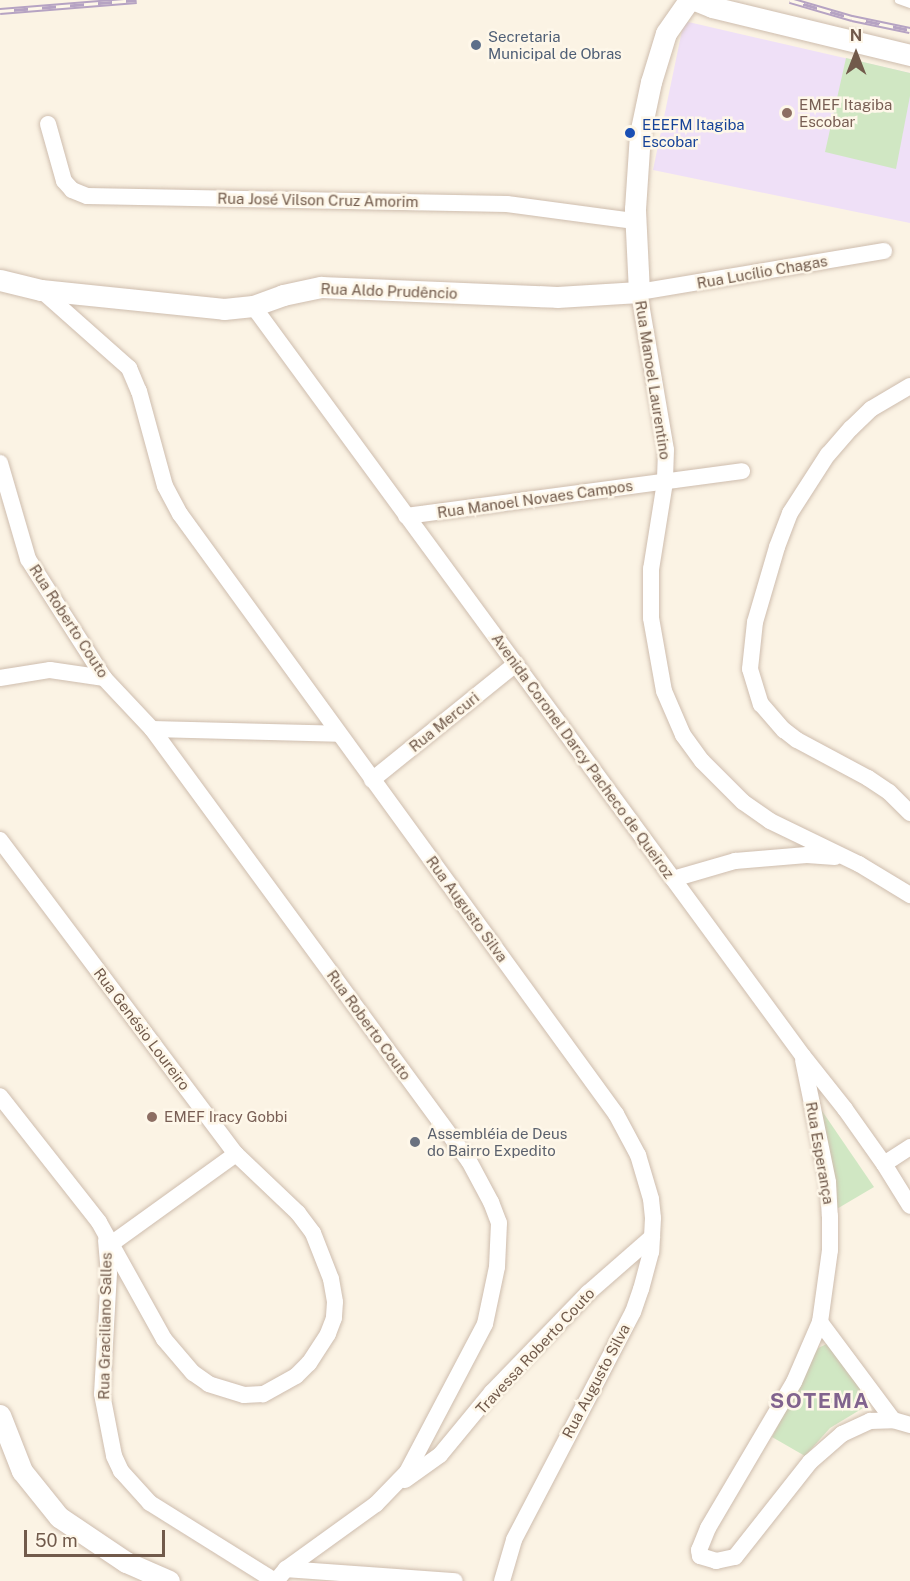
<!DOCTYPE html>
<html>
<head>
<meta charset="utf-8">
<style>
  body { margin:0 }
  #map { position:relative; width:910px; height:1581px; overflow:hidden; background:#fbf3e4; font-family:"Public Sans",sans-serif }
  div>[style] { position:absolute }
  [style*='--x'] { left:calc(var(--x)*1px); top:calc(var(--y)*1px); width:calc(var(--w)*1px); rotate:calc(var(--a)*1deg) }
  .education>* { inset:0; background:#efe0f7 }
  .green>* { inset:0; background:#d0e7c3 }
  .roads { filter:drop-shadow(0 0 2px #cebdae) drop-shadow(0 0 2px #cebdae) }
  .service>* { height:8px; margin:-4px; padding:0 4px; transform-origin:4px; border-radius:4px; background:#fff }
  .minor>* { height:16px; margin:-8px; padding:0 8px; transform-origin:8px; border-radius:8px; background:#fff }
  .tertiary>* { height:21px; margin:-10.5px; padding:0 10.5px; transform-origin:10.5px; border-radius:10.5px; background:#fff }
  .rail>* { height:7px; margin-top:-3.5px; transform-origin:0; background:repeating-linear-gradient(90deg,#fef7e9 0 14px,#b6a3c3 0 28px); box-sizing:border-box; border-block:2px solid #b6a3c3 }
  .dots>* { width:16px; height:16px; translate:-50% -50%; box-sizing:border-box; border:3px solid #fef7e9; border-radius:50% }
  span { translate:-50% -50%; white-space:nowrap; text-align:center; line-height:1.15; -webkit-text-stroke:5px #fef7e9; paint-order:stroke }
  .service-label { font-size:15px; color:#4e5e75 }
  .left { translate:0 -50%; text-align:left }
  .education-label { font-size:15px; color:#785e54 }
  .transit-label { font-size:15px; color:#164399 }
  .street-label { font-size:15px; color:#715a4b }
  .worship-label { font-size:15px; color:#5b616d }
  .district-label { font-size:21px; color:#81638e; font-weight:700; letter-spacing:1.5px }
  .north { position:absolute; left:826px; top:24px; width:60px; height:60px; -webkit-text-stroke:4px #fef7e9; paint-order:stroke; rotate:0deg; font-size:16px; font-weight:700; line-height:24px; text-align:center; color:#715a4b }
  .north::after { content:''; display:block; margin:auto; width:21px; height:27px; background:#715a4b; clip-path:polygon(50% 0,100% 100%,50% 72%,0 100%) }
  .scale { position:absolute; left:24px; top:1530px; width:141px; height:27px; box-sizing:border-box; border:3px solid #715a4b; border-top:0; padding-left:8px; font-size:18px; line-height:21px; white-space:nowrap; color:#715a4b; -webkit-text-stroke:4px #fef7e9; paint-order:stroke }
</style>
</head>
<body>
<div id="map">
  <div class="education">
    <div style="clip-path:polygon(684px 21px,910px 73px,910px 223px,653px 170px)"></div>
  </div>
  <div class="green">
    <div style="clip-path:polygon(846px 58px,910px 73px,910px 96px,896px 169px,825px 152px)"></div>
    <div style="clip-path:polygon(820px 1108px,874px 1187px,835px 1210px)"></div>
    <div style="clip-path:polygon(829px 1343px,873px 1402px,830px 1428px,805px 1456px,772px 1437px,818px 1348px)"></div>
  </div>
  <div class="roads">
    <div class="service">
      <div style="--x:899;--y:0;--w:12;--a:20"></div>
    </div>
    <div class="minor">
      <div style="--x:48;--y:124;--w:59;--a:74.3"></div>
      <div style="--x:64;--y:181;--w:12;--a:48"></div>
      <div style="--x:72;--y:190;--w:16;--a:22"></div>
      <div style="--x:87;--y:196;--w:420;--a:1.1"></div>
      <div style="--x:507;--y:204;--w:129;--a:7.6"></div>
      <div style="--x:884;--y:251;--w:248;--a:170.5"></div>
      <div style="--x:639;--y:292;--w:160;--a:80.3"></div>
      <div style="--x:666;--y:450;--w:32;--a:92"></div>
      <div style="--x:665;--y:482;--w:88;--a:99.1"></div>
      <div style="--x:651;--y:569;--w:49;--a:90"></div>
      <div style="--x:651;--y:618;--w:74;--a:79.9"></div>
      <div style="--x:664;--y:691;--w:48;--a:66.6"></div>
      <div style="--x:683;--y:735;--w:32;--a:54"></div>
      <div style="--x:702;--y:761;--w:58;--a:45"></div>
      <div style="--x:743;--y:802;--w:33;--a:35"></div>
      <div style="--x:770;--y:821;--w:99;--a:25.8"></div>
      <div style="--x:859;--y:864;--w:60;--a:31.3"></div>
      <div style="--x:41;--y:290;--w:118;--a:41.6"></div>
      <div style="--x:129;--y:368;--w:25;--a:67"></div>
      <div style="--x:139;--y:391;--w:98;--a:74.7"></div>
      <div style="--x:165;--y:486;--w:32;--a:62"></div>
      <div style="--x:180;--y:514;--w:742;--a:54"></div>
      <div style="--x:616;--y:1114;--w:47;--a:61.8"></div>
      <div style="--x:638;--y:1155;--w:46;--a:73.5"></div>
      <div style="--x:651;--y:1199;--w:19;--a:84"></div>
      <div style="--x:653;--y:1218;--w:34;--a:93"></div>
      <div style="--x:651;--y:1252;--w:38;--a:105"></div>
      <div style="--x:641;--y:1289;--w:24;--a:109"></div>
      <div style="--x:633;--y:1312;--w:257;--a:117.6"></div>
      <div style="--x:514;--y:1540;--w:43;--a:106.3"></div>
      <div style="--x:253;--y:306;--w:930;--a:53.75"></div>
      <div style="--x:803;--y:1056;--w:68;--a:51.6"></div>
      <div style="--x:845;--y:1109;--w:67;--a:54.7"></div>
      <div style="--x:884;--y:1164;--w:49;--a:58.2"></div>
      <div style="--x:910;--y:386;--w:45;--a:149.5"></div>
      <div style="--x:871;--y:409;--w:28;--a:136"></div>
      <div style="--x:851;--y:428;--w:35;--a:131"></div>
      <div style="--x:828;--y:454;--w:70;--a:122.8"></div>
      <div style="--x:790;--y:513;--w:36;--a:111"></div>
      <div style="--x:777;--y:547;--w:78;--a:106.3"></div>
      <div style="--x:755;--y:622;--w:47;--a:96.1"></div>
      <div style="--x:750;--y:669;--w:37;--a:73"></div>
      <div style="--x:761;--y:704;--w:35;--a:49"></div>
      <div style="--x:784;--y:730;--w:16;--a:38"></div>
      <div style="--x:797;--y:740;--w:81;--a:28.2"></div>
      <div style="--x:868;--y:778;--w:25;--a:34"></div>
      <div style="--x:889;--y:792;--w:30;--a:45"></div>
      <div style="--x:0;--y:463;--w:100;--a:73.7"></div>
      <div style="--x:28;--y:559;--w:141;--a:57.4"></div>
      <div style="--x:104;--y:678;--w:70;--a:46.7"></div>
      <div style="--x:152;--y:729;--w:536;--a:53.73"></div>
      <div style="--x:469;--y:1161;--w:47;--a:61.8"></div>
      <div style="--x:491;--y:1202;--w:22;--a:69"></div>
      <div style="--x:499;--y:1223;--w:44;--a:92.6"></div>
      <div style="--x:497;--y:1267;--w:58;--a:101.9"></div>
      <div style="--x:485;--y:1324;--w:167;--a:117.8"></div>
      <div style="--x:407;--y:1472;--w:45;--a:134.1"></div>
      <div style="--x:376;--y:1504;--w:111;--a:144.2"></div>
      <div style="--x:286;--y:1569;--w:16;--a:130"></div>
      <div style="--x:406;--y:516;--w:339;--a:-7.6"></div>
      <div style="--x:0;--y:678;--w:51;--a:-9.1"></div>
      <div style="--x:50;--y:670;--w:55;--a:8.4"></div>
      <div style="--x:152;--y:729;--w:186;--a:1.5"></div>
      <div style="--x:372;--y:780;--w:185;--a:-38.9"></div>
      <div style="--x:0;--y:840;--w:393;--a:53.1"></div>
      <div style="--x:236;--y:1154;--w:86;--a:43.6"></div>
      <div style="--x:298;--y:1213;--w:25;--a:53"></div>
      <div style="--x:313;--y:1233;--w:49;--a:68.6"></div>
      <div style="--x:331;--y:1279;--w:23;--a:80"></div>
      <div style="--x:335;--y:1302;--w:16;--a:94"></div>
      <div style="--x:334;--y:1318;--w:17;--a:111"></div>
      <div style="--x:328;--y:1334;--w:35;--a:123"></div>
      <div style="--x:309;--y:1363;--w:18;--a:135"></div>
      <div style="--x:296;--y:1376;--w:38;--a:151"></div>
      <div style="--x:263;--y:1394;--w:19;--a:177"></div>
      <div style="--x:244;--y:1395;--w:37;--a:-163"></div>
      <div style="--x:209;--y:1384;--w:19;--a:-145"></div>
      <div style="--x:193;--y:1373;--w:45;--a:-130.5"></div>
      <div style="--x:164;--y:1339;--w:134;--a:-119.1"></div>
      <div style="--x:99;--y:1222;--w:160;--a:-128.2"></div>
      <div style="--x:673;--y:879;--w:65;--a:-16.2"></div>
      <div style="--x:735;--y:861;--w:72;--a:-4.8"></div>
      <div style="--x:807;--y:855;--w:28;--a:4"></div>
      <div style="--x:803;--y:1060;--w:125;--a:78.4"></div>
      <div style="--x:828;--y:1182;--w:34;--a:87"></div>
      <div style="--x:830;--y:1216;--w:34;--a:90"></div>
      <div style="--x:830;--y:1250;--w:73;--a:97.9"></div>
      <div style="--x:820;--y:1322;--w:65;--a:113.4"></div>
      <div style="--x:794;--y:1382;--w:169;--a:120.5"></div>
      <div style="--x:708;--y:1528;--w:24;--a:112"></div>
      <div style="--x:699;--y:1550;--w:6;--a:81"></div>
      <div style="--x:700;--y:1556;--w:17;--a:17"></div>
      <div style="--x:716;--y:1561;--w:19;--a:-12"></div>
      <div style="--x:735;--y:1557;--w:121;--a:-51.7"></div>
      <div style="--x:810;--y:1462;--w:43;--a:-41.2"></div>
      <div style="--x:842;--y:1434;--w:31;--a:-25"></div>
      <div style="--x:870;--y:1421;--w:23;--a:-2"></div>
      <div style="--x:893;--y:1420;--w:18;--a:16"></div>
      <div style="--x:884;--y:1164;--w:31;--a:-33"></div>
      <div style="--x:106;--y:1240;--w:33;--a:85"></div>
      <div style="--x:109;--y:1273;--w:121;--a:93.3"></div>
      <div style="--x:102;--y:1394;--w:63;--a:79"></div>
      <div style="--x:114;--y:1456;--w:17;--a:65"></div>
      <div style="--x:121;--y:1471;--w:43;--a:47.8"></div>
      <div style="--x:150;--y:1503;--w:147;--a:32"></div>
      <div style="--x:111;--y:1244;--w:154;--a:-35.8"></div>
      <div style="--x:820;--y:1322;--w:122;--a:53.3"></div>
      <div style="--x:405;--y:1480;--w:43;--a:-35.5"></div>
      <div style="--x:440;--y:1455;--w:82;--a:-50.5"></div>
      <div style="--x:492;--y:1392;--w:138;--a:-45.9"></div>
      <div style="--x:588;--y:1293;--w:85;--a:-41.2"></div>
      <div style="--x:286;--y:1569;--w:169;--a:4.1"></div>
    </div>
    <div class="tertiary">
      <div style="--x:695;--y:0;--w:18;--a:22"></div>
      <div style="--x:712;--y:7;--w:204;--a:13.6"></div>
      <div style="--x:0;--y:280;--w:42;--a:13.7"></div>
      <div style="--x:41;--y:290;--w:184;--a:5.9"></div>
      <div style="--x:224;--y:309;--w:29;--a:-6"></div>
      <div style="--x:253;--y:306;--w:32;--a:-20"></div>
      <div style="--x:283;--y:295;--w:39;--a:-12"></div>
      <div style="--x:321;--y:287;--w:236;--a:2.4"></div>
      <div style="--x:557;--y:297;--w:82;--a:-3.5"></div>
      <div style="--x:639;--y:292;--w:83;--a:-92.8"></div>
      <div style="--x:635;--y:209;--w:75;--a:-86.2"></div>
      <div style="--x:640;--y:134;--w:53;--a:-78.1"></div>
      <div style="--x:651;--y:82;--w:51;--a:-73"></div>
      <div style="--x:666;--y:33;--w:40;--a:-55.1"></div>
      <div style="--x:0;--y:1415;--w:60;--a:68.6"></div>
      <div style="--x:22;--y:1471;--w:59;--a:51.2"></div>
      <div style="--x:59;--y:1517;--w:81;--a:33.9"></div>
      <div style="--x:126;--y:1562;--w:47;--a:23.8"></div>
    </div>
  </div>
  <div class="rail">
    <div style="--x:790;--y:0;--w:65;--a:16.2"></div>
    <div style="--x:852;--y:18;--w:59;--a:11.7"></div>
    <div style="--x:0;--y:11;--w:137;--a:-4.6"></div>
  </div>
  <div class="dots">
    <div style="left:476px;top:45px;background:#5c6f8a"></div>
    <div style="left:787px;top:113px;background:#8d6e63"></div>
    <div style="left:630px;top:133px;background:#1a4fb4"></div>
    <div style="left:152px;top:1117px;background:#8d6e63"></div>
    <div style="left:415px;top:1142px;background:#6b7280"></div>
  </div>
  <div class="service-label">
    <span class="left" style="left:488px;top:45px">Secretaria<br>Municipal de Obras</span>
  </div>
  <div class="education-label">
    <span class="left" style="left:799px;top:113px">EMEF Itagiba<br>Escobar</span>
    <span class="left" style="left:164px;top:1117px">EMEF Iracy Gobbi</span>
  </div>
  <div class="transit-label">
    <span class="left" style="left:642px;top:133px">EEEFM Itagiba<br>Escobar</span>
  </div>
  <div class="street-label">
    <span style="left:318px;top:200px;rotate:1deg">Rua José Vilson Cruz Amorim</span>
    <span style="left:762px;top:272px;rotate:-10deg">Rua Lucílio Chagas</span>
    <span style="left:389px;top:291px;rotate:2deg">Rua Aldo Prudêncio</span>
    <span style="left:653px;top:380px;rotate:81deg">Rua Manoel Laurentino</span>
    <span style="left:535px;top:499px;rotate:-8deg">Rua Manoel Novaes Campos</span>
    <span style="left:69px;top:621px;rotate:57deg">Rua Roberto Couto</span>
    <span style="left:444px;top:722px;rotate:-39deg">Rua Mercuri</span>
    <span style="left:583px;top:756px;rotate:54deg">Avenida Coronel Darcy Pacheco de Queiroz</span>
    <span style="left:467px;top:909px;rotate:54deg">Rua Augusto Silva</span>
    <span style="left:369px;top:1025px;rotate:54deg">Rua Roberto Couto</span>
    <span style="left:142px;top:1029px;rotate:53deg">Rua Genésio Loureiro</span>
    <span style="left:820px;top:1153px;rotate:80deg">Rua Esperança</span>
    <span style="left:105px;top:1326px;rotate:-89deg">Rua Graciliano Salles</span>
    <span style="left:535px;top:1351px;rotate:-47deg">Travessa Roberto Couto</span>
    <span style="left:596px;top:1381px;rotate:-62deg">Rua Augusto Silva</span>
  </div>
  <div class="worship-label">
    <span class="left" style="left:427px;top:1142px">Assembléia de Deus<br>do Bairro Expedito</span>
  </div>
  <div class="district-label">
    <span style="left:820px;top:1401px">SOTEMA</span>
  </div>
  <div class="north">N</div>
  <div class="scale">50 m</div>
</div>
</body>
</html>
